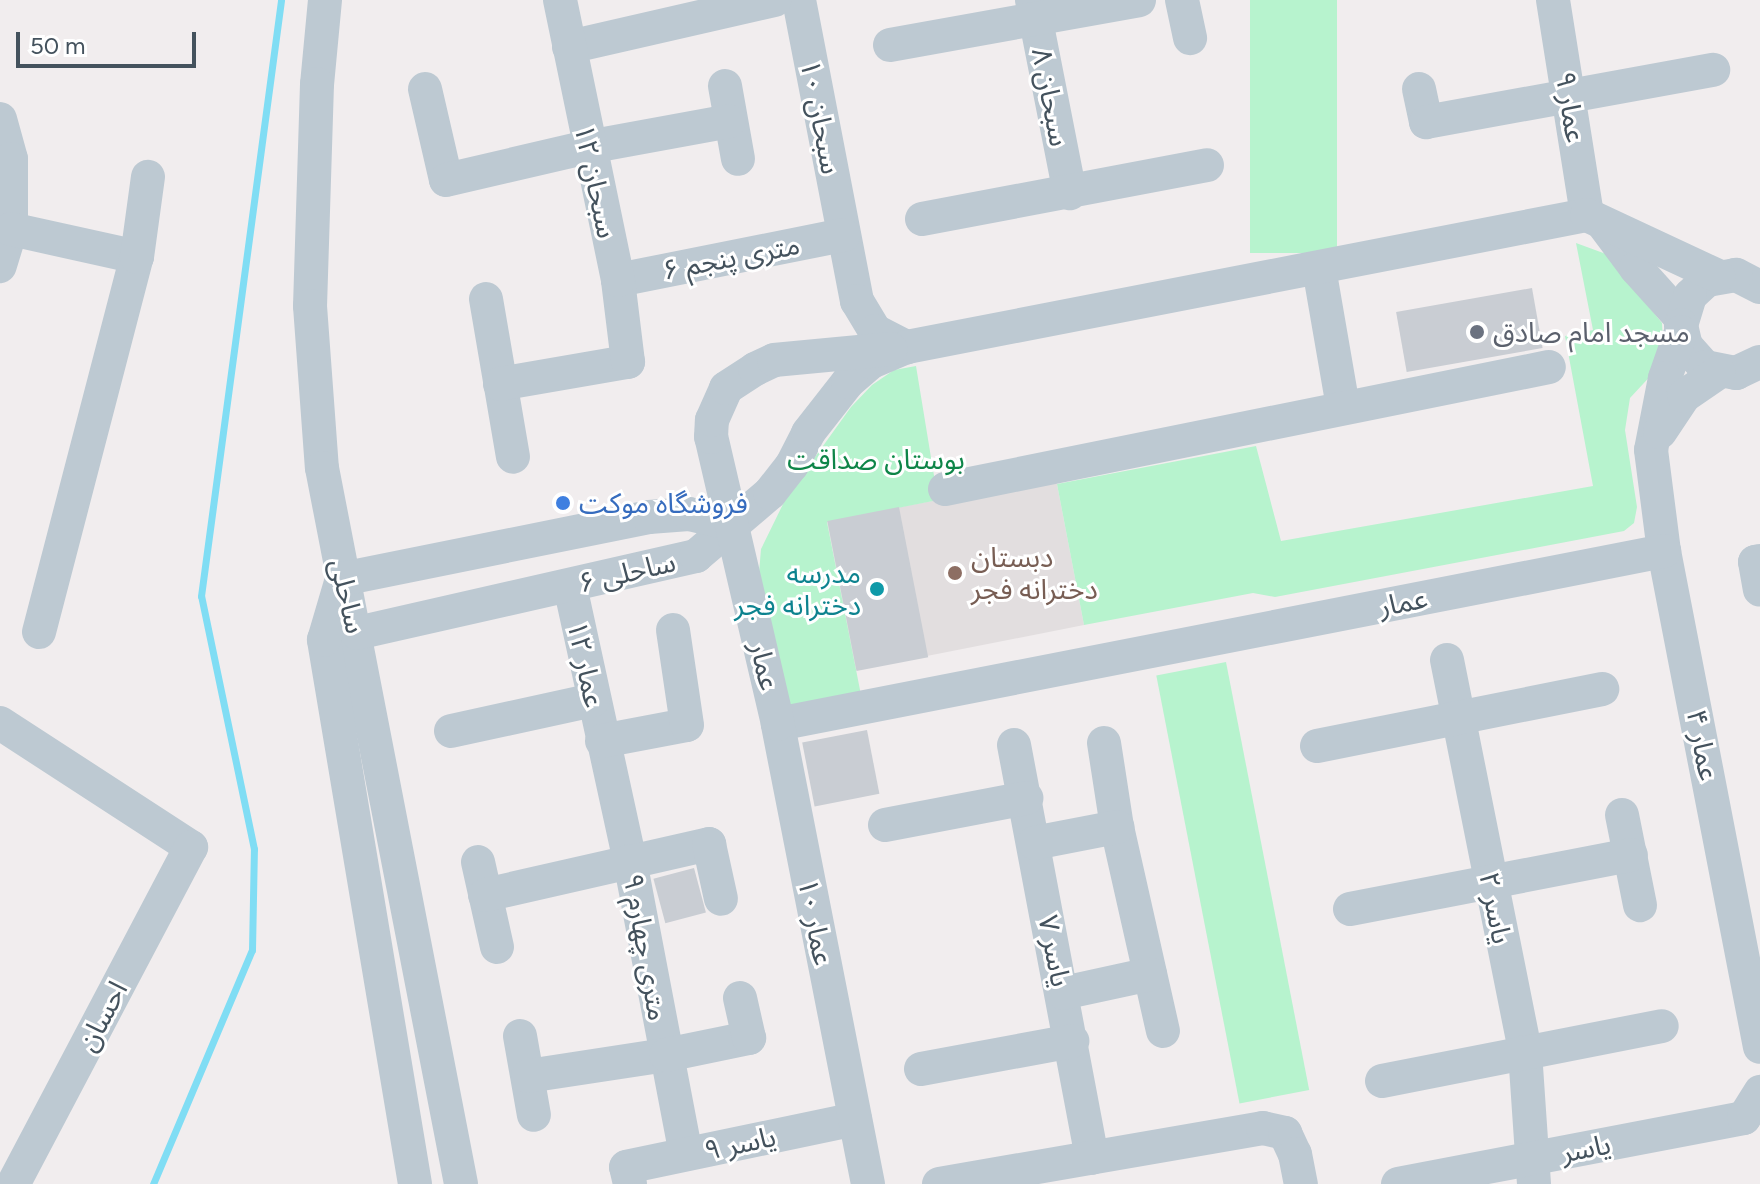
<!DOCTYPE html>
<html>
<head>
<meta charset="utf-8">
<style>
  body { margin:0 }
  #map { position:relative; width:1760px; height:1184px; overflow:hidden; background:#f1edee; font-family:Figtree,"Noto Sans Arabic",sans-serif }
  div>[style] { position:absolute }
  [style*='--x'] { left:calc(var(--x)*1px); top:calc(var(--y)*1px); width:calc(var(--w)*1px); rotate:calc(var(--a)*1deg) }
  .education>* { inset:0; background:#e2dedf }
  .green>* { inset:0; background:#b7f3ce; transform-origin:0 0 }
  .stream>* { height:7px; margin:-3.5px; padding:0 3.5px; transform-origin:3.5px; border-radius:3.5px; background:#80ddf4 }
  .building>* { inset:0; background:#c9cdd3; transform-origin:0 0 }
  .minor>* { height:34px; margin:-17px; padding:0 17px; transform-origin:17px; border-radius:17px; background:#bdc9d2 }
  .dots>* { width:22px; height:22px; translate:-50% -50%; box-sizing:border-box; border:4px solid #fff; border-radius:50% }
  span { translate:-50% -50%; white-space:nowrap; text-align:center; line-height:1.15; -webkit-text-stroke:6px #fff; paint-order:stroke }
  .street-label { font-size:28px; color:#44525d }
  .worship-label { font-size:28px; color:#5b616d }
  .left { translate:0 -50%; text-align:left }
  .park-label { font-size:28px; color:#0e8548 }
  .shop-label { font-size:28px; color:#366cbe }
  .education-label { font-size:28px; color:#785e54 }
  .culture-label { font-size:28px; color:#0d838f }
  .right { translate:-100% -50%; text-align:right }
  .scale { position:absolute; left:16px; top:32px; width:180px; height:36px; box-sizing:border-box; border:4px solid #44525d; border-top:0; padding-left:10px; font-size:24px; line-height:28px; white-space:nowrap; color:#44525d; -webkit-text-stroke:6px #fff; paint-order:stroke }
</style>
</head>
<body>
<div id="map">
  <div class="education">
    <div style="clip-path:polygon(1052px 478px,1057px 484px,1084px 625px,856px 670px,827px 521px)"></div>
  </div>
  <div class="green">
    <div style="left:1250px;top:0;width:87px;height:253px"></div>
    <div style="clip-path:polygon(1576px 243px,1606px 254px,1662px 323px,1663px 341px,1656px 370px,1630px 398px,1625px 430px,1637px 507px,1634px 523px,1624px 531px,1275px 597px,1253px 593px,1084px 625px,1057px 484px,1256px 446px,1281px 541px,1593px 486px,1565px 336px,1593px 330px)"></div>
    <div style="clip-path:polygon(916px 366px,938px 500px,827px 522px,861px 695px,784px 712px,758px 585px,761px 549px,787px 496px,851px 407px,872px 385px,894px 370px)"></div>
    <div style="left:1226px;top:662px;width:436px;height:71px;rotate:79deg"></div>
  </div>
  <div class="stream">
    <div style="--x:153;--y:1184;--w:254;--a:-67.1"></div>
    <div style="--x:252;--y:950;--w:101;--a:-88.9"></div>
    <div style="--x:254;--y:849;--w:258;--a:-101.8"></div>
    <div style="--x:201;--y:596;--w:601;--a:-82.35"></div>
  </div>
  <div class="building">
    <div style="left:1532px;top:288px;width:61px;height:138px;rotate:80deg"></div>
    <div style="left:899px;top:507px;width:153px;height:73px;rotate:79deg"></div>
    <div style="left:867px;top:730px;width:65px;height:66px;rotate:79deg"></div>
    <div style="left:694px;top:868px;width:46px;height:42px;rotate:75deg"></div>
  </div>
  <div class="minor">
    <div style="--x:325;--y:0;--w:84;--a:95.4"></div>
    <div style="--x:317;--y:84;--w:222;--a:91.8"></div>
    <div style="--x:310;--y:306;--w:162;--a:85.8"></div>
    <div style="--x:322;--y:468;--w:729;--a:79.01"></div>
    <div style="--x:799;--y:0;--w:307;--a:79.1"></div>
    <div style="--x:857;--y:301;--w:35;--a:59"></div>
    <div style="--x:875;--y:331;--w:36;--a:27"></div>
    <div style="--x:1032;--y:0;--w:197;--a:78.9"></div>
    <div style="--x:1182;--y:0;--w:39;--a:78"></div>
    <div style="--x:1553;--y:0;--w:218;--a:81"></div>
    <div style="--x:890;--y:45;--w:253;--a:-10.2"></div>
    <div style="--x:569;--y:47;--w:211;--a:-12.9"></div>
    <div style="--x:725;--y:86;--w:74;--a:79.9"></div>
    <div style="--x:425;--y:89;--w:93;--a:77"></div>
    <div style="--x:446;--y:180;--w:146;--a:-13.1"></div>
    <div style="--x:588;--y:147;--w:143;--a:-10.4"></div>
    <div style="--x:1419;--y:89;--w:34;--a:78"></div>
    <div style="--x:1426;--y:122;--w:292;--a:-10.3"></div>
    <div style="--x:0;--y:119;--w:41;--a:74.6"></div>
    <div style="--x:11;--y:159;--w:70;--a:90"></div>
    <div style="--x:11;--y:229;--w:39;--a:107"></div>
    <div style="--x:922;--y:219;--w:290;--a:-10.7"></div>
    <div style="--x:1604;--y:225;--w:54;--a:53.3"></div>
    <div style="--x:1636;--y:268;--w:67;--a:48"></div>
    <div style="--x:11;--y:229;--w:129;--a:12.5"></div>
    <div style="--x:1319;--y:268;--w:141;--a:80.2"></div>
    <div style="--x:618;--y:280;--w:230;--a:-11.3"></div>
    <div style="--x:1760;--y:287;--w:27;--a:-153"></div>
    <div style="--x:1736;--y:275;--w:29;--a:170"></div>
    <div style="--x:1707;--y:280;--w:23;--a:137"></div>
    <div style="--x:1690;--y:296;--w:30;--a:107"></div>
    <div style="--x:1681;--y:325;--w:22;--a:77"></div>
    <div style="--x:1686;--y:346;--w:28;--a:48"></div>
    <div style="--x:1705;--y:367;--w:32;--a:11"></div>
    <div style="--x:1736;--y:373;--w:26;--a:-25"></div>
    <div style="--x:486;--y:299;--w:160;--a:80.3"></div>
    <div style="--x:1681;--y:332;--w:49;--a:109.2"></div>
    <div style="--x:1665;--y:378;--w:73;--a:101"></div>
    <div style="--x:1651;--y:450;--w:102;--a:82.7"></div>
    <div style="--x:1664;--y:551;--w:505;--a:79.05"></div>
    <div style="--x:500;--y:384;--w:130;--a:-9.8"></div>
    <div style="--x:628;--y:362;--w:83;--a:-97"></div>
    <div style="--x:618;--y:280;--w:286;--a:-101.7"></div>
    <div style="--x:1660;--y:432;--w:43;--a:-56.3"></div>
    <div style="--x:1684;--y:396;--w:42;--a:-34.4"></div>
    <div style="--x:945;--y:489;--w:616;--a:-11.42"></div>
    <div style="--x:1760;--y:561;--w:5;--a:169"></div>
    <div style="--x:1755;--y:562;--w:28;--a:80"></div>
    <div style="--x:570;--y:586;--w:281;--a:77.7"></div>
    <div style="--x:630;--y:861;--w:298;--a:79.2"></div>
    <div style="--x:39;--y:632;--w:388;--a:-75.4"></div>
    <div style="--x:137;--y:257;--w:81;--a:-82.2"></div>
    <div style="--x:357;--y:633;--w:348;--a:-12.8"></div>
    <div style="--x:696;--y:556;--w:97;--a:-40.4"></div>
    <div style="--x:770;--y:493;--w:36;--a:-52"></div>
    <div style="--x:792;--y:465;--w:36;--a:-63"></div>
    <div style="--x:808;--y:433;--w:65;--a:-51.9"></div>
    <div style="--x:848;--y:382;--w:30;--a:-41"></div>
    <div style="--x:871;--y:362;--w:39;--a:-23"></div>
    <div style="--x:907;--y:347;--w:693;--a:-10.99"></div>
    <div style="--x:1587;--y:215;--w:145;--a:25"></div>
    <div style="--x:1447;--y:660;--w:400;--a:78.7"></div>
    <div style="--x:1525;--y:1052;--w:132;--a:86.1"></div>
    <div style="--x:0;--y:723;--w:228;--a:33"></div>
    <div style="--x:191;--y:847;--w:381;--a:117.8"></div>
    <div style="--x:778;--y:724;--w:903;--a:-11.05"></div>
    <div style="--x:451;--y:731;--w:145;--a:-12.3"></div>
    <div style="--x:602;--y:741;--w:86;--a:-10.7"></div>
    <div style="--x:687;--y:725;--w:96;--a:-98.4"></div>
    <div style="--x:1104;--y:743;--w:85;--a:81.2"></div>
    <div style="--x:1117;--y:827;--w:209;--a:77.3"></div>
    <div style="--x:1014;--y:745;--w:420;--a:79.3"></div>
    <div style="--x:1317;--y:746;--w:291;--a:-11.3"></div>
    <div style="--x:1622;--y:815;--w:92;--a:78.7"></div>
    <div style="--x:885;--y:825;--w:144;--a:-10.8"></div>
    <div style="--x:1034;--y:843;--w:85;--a:-10.9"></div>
    <div style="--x:478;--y:862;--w:87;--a:77.4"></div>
    <div style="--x:485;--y:895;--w:230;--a:-12.8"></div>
    <div style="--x:709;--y:844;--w:56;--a:77.7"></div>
    <div style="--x:1350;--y:909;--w:286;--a:-10.9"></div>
    <div style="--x:1063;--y:993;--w:89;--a:-12.3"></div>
    <div style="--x:520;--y:1036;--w:80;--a:80"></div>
    <div style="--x:921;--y:1069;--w:154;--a:-10.5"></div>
    <div style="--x:528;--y:1076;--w:140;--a:-8.7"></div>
    <div style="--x:666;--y:1055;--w:85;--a:-11.6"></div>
    <div style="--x:749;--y:1038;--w:41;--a:-102.7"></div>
    <div style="--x:1382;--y:1081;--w:285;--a:-11.1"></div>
    <div style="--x:415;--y:1184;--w:552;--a:-99.5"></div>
    <div style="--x:324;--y:640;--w:64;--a:-73.6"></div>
    <div style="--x:342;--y:579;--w:313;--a:-11.4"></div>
    <div style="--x:649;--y:517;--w:40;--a:-4.3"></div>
    <div style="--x:689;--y:514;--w:44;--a:13.1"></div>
    <div style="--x:630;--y:1184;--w:17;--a:-103"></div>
    <div style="--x:626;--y:1167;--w:234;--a:-11.8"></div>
    <div style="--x:868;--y:1184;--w:469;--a:-101.1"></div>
    <div style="--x:778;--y:724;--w:295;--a:-103.1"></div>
    <div style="--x:711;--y:437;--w:17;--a:-87"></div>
    <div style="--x:712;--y:420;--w:35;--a:-66"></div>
    <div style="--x:726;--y:388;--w:35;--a:-33"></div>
    <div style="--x:755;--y:369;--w:21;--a:-25"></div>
    <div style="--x:774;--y:360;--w:117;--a:-5.4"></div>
    <div style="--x:939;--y:1184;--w:329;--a:-9.8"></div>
    <div style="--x:1263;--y:1128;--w:23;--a:13"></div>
    <div style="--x:1285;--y:1133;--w:23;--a:65"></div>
    <div style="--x:1295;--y:1154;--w:31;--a:79"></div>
    <div style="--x:1398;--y:1184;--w:352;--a:-10.8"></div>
    <div style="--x:1744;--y:1118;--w:31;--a:-58"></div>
  </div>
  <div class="dots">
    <div style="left:1477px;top:332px;background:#6b7280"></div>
    <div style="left:563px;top:503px;background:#3f7fe0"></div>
    <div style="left:955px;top:573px;background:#8d6e63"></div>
    <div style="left:877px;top:589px;background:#0f9aa8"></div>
  </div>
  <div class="street-label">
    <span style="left:1051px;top:97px;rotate:79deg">سبحان ۸</span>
    <span style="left:1571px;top:107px;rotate:81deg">عمار ۹</span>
    <span style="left:821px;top:117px;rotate:79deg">سبحان ۱۰</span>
    <span style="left:596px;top:181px;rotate:78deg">سبحان ۱۲</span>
    <span style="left:731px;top:257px;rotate:-11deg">۶ متری پنجم</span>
    <span style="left:627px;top:572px;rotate:-13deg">ساحلی ۶</span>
    <span style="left:348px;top:596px;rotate:77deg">ساحلی</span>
    <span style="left:1403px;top:602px;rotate:-11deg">عمار</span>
    <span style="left:586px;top:664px;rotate:78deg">عمار ۱۲</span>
    <span style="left:765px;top:666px;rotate:77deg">عمار</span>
    <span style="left:1703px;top:745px;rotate:79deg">عمار ۴</span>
    <span style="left:1496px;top:908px;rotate:79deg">یاسر ۲</span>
    <span style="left:816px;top:922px;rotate:79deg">عمار ۱۰</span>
    <span style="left:646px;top:947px;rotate:80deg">۹ متری چهارم</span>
    <span style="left:1055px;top:951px;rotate:79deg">یاسر ۷</span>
    <span style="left:102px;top:1016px;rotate:-62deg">احسان</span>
    <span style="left:740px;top:1143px;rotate:-12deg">یاسر ۹</span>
    <span style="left:1586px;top:1148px;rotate:-11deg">یاسر</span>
  </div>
  <div class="worship-label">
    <span class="left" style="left:1493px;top:332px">مسجد امام صادق</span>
  </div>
  <div class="park-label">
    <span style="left:876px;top:459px">بوستان صداقت</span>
  </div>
  <div class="shop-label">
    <span class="left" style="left:579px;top:503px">فروشگاه موکت</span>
  </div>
  <div class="education-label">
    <span class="left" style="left:971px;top:573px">دبستان<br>دخترانه فجر</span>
  </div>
  <div class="culture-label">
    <span class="right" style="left:861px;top:589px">مدرسه<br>دخترانه فجر</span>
  </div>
  <div class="scale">50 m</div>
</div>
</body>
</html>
